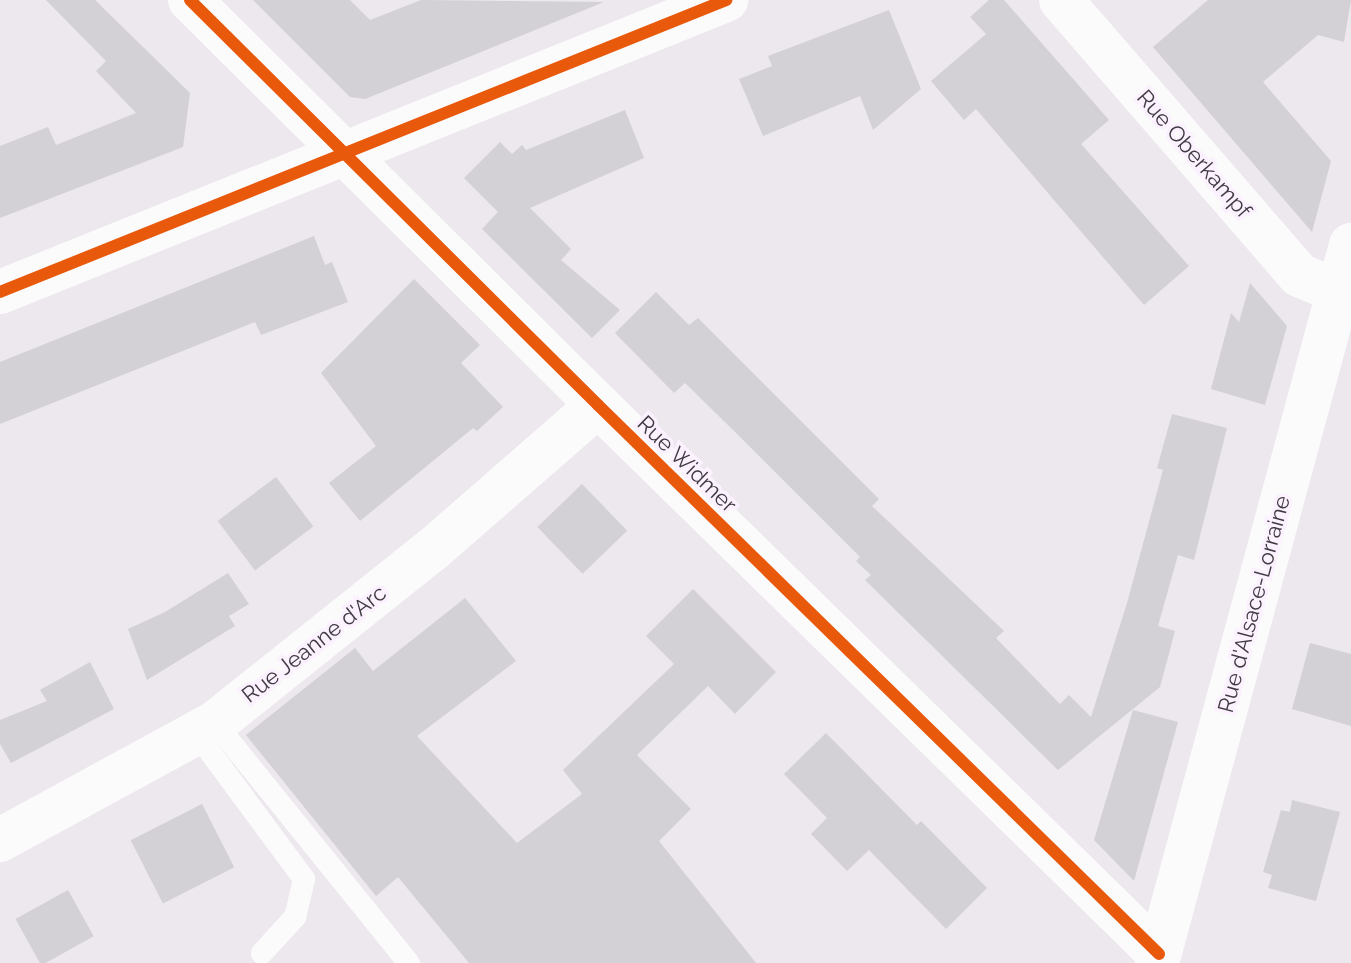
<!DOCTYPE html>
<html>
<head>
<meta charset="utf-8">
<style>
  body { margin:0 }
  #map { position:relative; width:1351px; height:963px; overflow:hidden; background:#ede7ee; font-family:Raleway,sans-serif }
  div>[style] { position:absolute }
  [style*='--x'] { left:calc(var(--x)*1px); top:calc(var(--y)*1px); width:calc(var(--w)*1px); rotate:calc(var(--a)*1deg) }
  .building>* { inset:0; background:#d3d0d6; transform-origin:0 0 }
  .lane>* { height:22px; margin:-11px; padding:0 11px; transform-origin:11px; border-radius:11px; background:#fcfbfc }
  .street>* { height:44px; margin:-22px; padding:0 22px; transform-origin:22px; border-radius:22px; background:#fcfbfc }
  .cycleway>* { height:12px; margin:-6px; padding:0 6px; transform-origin:6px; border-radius:6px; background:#e8590c }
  span { translate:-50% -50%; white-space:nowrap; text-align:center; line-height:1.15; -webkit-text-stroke:7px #fcf1ff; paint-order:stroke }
  .street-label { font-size:22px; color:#3f3b40 }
</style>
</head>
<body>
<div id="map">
  <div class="building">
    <div style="clip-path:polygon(46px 0,95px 0,190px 93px,183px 147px,0 218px,0 146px,48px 127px,56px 145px,136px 113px,96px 71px,106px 61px)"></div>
    <div style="clip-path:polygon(253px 0,350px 0,370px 20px,421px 0,604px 2px,365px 99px,350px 97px)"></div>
    <div style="clip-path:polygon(989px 0,1004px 0,1109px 120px,1081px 144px,1189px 266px,1144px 305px,976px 109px,964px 120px,931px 81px,986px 34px,970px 17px)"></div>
    <div style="clip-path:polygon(1208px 0,1351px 0,1344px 42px,1318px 35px,1263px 82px,1331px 161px,1312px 232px,1153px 47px)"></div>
    <div style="clip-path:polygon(889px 10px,921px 89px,873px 130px,860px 96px,763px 136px,739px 79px,772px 66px,768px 56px)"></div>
    <div style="clip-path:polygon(625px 110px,644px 158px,530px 208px,571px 249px,561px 260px,620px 310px,592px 338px,482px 229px,498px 212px,464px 178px,500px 142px,512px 154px,522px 145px,526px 150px)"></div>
    <div style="clip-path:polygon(314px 236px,325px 265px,332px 262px,348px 302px,261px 335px,255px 322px,0 424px,0 362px)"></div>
    <div style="clip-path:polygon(414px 279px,480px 345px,461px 363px,503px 407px,477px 431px,473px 428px,360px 521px,329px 483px,376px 446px,321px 373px)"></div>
    <div style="clip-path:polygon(1250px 283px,1287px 326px,1265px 405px,1211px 389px,1231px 313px,1239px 322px)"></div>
    <div style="clip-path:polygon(656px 292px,689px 325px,698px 318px,879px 499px,872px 506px,1004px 631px,996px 638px,1060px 704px,1069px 695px,1091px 717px,1127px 603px,1163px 470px,1157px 468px,1172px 414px,1227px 428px,1194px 560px,1178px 555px,1158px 626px,1175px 631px,1160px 687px,1058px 770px,865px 580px,871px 575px,856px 561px,860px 557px,730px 427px,685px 383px,674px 393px,615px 333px)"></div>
    <div style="left:276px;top:477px;width:62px;height:73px;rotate:53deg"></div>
    <div style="left:582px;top:484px;width:65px;height:62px;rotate:46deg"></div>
    <div style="clip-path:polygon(228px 573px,249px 604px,229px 616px,235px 626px,147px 680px,128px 629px,165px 612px)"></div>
    <div style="clip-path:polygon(693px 589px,776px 672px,735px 714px,708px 686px,637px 755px,691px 809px,659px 841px,756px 963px,469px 963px,398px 877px,376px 896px,246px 735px,355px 648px,373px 671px,465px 598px,516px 661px,417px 736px,517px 843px,582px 794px,563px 770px,674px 664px,646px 636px)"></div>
    <div style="clip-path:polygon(1310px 643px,1351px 654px,1351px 726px,1292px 709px)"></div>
    <div style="clip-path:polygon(90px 662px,114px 709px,11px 763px,0 744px,0 720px,47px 701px,40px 690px)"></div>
    <div style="clip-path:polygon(1133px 710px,1178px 722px,1134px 881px,1094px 840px)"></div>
    <div style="clip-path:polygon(826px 733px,917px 825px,921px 821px,987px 888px,946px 929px,869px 850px,847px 871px,811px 834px,827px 818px,784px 774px)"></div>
    <div style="clip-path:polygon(1292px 800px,1340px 812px,1316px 901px,1268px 888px,1272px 875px,1263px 872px,1281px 810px,1290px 812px)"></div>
    <div style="left:202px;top:804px;width:71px;height:80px;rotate:63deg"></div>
    <div style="left:68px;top:890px;width:53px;height:60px;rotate:61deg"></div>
  </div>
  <div class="lane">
    <div style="--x:215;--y:723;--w:309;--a:51.1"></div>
    <div style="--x:196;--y:733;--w:182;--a:53.5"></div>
    <div style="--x:304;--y:879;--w:39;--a:103"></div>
    <div style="--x:295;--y:917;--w:49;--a:132.5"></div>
  </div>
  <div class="street">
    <div style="--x:190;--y:0;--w:575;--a:44.79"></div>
    <div style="--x:598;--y:405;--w:785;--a:44.38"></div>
    <div style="--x:1061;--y:0;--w:364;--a:49.1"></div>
    <div style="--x:1299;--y:275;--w:43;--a:23"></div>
    <div style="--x:0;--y:292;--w:783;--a:-21.91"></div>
    <div style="--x:0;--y:840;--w:245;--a:-28.6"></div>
    <div style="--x:215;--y:723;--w:278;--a:-38.6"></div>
    <div style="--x:432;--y:550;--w:220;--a:-41.1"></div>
    <div style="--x:1157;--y:963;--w:744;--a:-74.88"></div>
  </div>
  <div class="cycleway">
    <div style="--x:190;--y:0;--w:575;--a:44.79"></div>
    <div style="--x:598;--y:405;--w:785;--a:44.38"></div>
    <div style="--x:0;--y:292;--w:783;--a:-21.91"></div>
  </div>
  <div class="street-label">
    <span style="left:1194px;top:154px;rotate:49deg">Rue Oberkampf</span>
    <span style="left:687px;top:464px;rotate:44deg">Rue Widmer</span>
    <span style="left:1254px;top:604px;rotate:-75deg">Rue d'Alsace-Lorraine</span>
    <span style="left:314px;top:644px;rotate:-38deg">Rue Jeanne d'Arc</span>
  </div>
</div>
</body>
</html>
